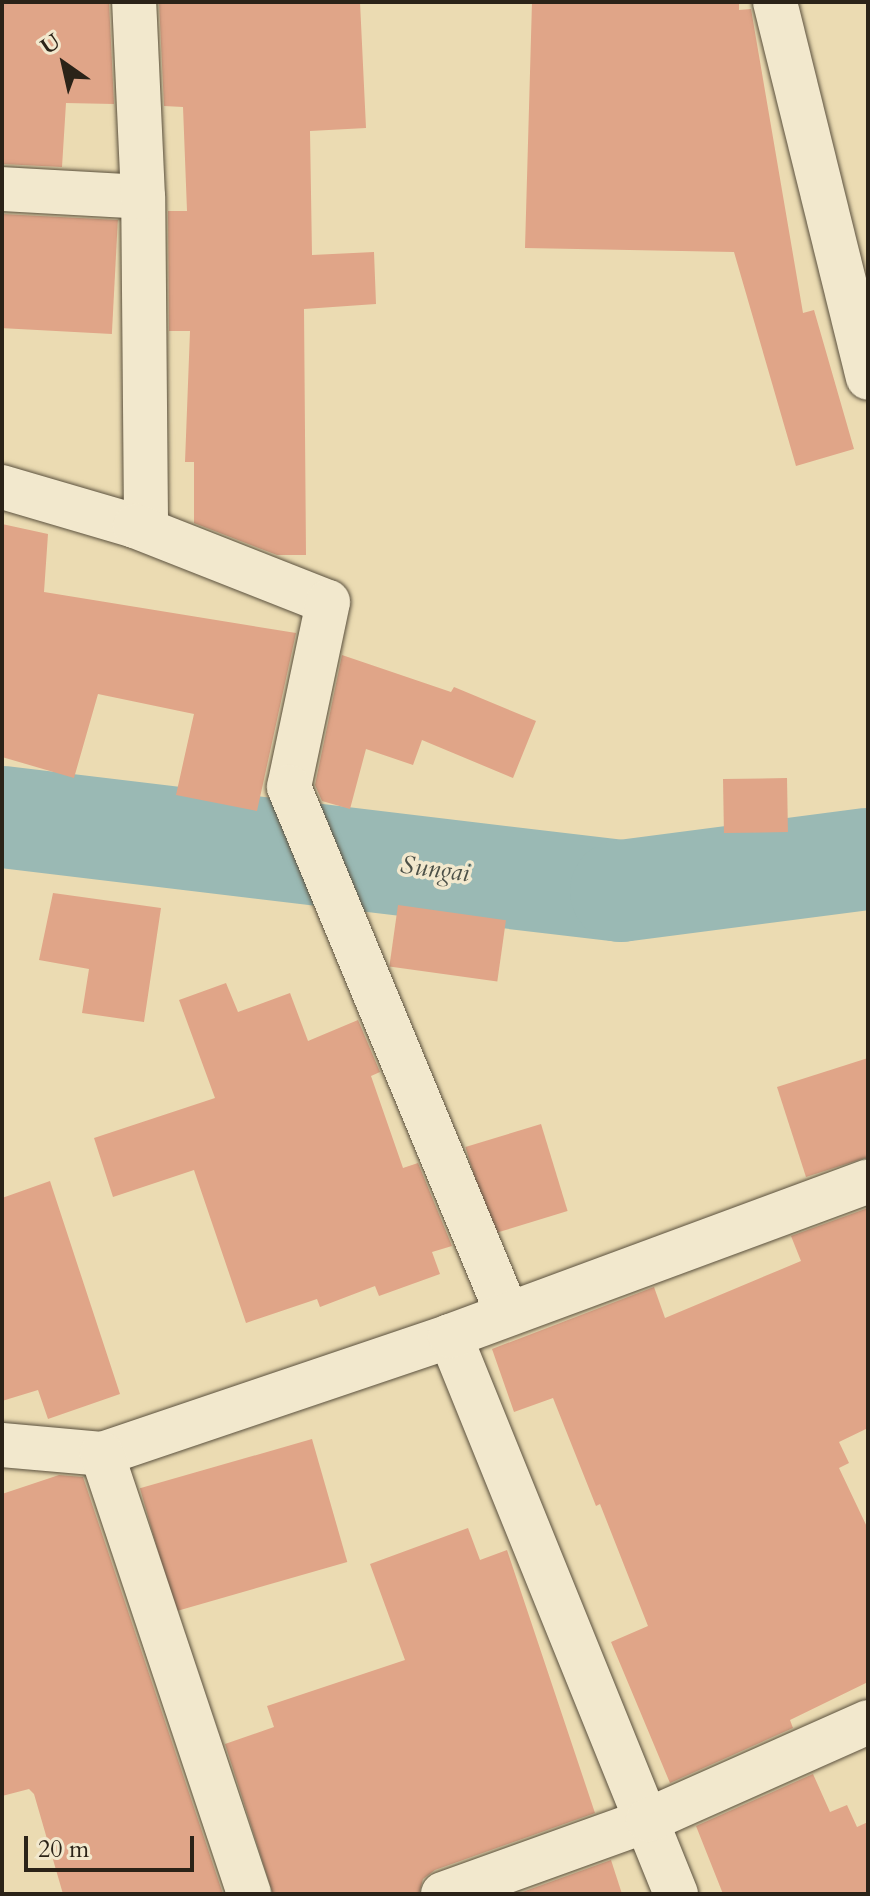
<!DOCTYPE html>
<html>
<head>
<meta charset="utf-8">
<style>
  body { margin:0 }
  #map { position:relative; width:870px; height:1896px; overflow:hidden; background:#ebdbb2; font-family:Cardo,serif }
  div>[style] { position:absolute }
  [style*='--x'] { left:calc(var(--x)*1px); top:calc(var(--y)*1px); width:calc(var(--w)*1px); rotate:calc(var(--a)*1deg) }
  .river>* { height:102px; margin:-51px; padding:0 51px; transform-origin:51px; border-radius:51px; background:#9ab9b4 }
  .building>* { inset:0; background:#e0a588; transform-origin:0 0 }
  .roads { filter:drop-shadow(0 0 2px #5b513e) drop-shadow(0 0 2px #5b513e) }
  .street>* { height:44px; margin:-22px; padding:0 22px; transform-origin:22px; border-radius:22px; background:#f2e8cd }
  span { translate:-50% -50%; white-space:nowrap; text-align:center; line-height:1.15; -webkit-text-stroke:7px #f2e8cd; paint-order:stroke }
  .water-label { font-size:26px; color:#4c5047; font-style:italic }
  .frame { position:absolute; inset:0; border:4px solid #2b2318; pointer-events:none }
  .north { position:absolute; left:24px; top:24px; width:80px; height:80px; -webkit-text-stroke:6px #f2e8cd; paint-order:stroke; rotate:326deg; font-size:22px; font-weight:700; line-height:32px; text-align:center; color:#2b2318 }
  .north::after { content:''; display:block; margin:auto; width:28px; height:36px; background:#2b2318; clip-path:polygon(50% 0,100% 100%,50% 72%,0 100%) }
  .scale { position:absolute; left:24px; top:1836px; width:170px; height:36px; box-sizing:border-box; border:4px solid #2b2318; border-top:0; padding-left:10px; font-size:24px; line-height:28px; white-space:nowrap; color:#2b2318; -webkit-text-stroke:6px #f2e8cd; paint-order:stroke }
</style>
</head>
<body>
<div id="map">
  <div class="river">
    <div style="--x:2;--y:817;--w:623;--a:6.82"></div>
    <div style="--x:621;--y:891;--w:249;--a:-7.4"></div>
  </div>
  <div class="building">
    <div style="clip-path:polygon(2px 2px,109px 2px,114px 104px,66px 103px,62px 167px,2px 164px)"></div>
    <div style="clip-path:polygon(159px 2px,360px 2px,366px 128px,310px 131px,312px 255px,374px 252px,376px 304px,304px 309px,306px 555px,277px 555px,194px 523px,194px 462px,185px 462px,190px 331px,169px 331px,168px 211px,187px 211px,183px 107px,164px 106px)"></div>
    <div style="clip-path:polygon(532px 2px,739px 2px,739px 10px,751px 9px,803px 313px,814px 310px,854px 449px,796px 466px,734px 252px,525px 248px)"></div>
    <div style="left:2px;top:214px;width:116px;height:114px;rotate:3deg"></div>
    <div style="clip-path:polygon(2px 524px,48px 534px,44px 592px,296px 633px,257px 811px,176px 795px,194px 714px,98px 694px,74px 778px,2px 757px)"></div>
    <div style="clip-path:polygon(342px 655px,451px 692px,454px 687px,536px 721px,513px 778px,422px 740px,413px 765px,366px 749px,350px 809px,322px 801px,315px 785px)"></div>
    <div style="left:787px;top:778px;width:54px;height:64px;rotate:89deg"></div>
    <div style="clip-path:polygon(53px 893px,161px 908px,144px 1022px,82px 1013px,89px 969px,39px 960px)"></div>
    <div style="left:398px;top:905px;width:109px;height:62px;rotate:8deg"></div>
    <div style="clip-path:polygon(226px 983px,238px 1012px,290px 993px,308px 1041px,358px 1020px,380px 1072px,371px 1076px,403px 1168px,418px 1163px,452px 1246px,432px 1252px,440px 1274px,379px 1296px,375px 1286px,320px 1307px,317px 1299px,246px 1323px,194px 1170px,113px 1197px,94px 1138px,215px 1098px,179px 1000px)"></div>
    <div style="clip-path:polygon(868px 1058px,868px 1157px,806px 1177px,777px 1087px)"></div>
    <div style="left:541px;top:1124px;width:91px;height:79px;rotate:73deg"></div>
    <div style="clip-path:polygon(50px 1181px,120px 1394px,48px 1419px,38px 1390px,2px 1401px,2px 1198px)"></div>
    <div style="clip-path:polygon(868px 1208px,868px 1428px,839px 1442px,849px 1463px,839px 1468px,868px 1529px,868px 1682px,790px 1720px,793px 1728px,670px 1783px,611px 1642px,648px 1626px,600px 1504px,596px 1506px,553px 1398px,514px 1412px,492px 1349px,654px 1287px,665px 1318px,801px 1261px,791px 1236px)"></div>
    <div style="left:312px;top:1439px;width:128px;height:179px;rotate:74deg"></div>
    <div style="clip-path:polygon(59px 1475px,83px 1477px,223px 1894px,63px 1894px,34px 1794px,29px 1789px,2px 1796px,2px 1494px)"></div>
    <div style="clip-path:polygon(468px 1528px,480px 1560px,507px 1550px,595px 1813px,435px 1870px,423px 1879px,419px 1894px,273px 1894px,225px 1744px,274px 1727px,267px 1706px,405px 1660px,370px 1564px)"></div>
    <div style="clip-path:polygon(813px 1774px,830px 1812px,847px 1805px,857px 1827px,868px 1822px,868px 1894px,723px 1894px,696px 1826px)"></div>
    <div style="clip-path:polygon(611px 1860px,622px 1894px,517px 1894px)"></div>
  </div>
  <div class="roads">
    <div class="street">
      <div style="--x:775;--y:2;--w:387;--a:76.1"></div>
      <div style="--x:2;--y:189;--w:141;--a:3.2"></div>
      <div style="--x:2;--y:487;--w:139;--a:16.3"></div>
      <div style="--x:135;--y:526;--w:13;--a:-29"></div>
      <div style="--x:146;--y:520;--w:323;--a:-90.5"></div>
      <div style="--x:143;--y:197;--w:195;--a:-92.6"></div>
      <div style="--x:135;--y:526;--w:207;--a:21.5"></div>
      <div style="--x:328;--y:602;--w:189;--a:101.9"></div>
      <div style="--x:289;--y:787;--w:569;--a:67.49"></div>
      <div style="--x:450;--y:1336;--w:602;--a:67.95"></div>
      <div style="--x:2;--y:1445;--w:100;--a:5.1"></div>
      <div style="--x:102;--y:1454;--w:367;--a:-18.7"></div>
      <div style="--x:450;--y:1336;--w:446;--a:-20.3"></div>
      <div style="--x:102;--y:1454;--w:464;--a:71.5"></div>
      <div style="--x:443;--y:1894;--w:218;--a:-19.8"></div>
      <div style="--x:648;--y:1820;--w:241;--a:-24"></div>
    </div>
  </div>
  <div class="water-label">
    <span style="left:435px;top:869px;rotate:7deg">Sungai</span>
  </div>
  <div class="frame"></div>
  <div class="north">U</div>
  <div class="scale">20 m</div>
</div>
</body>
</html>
